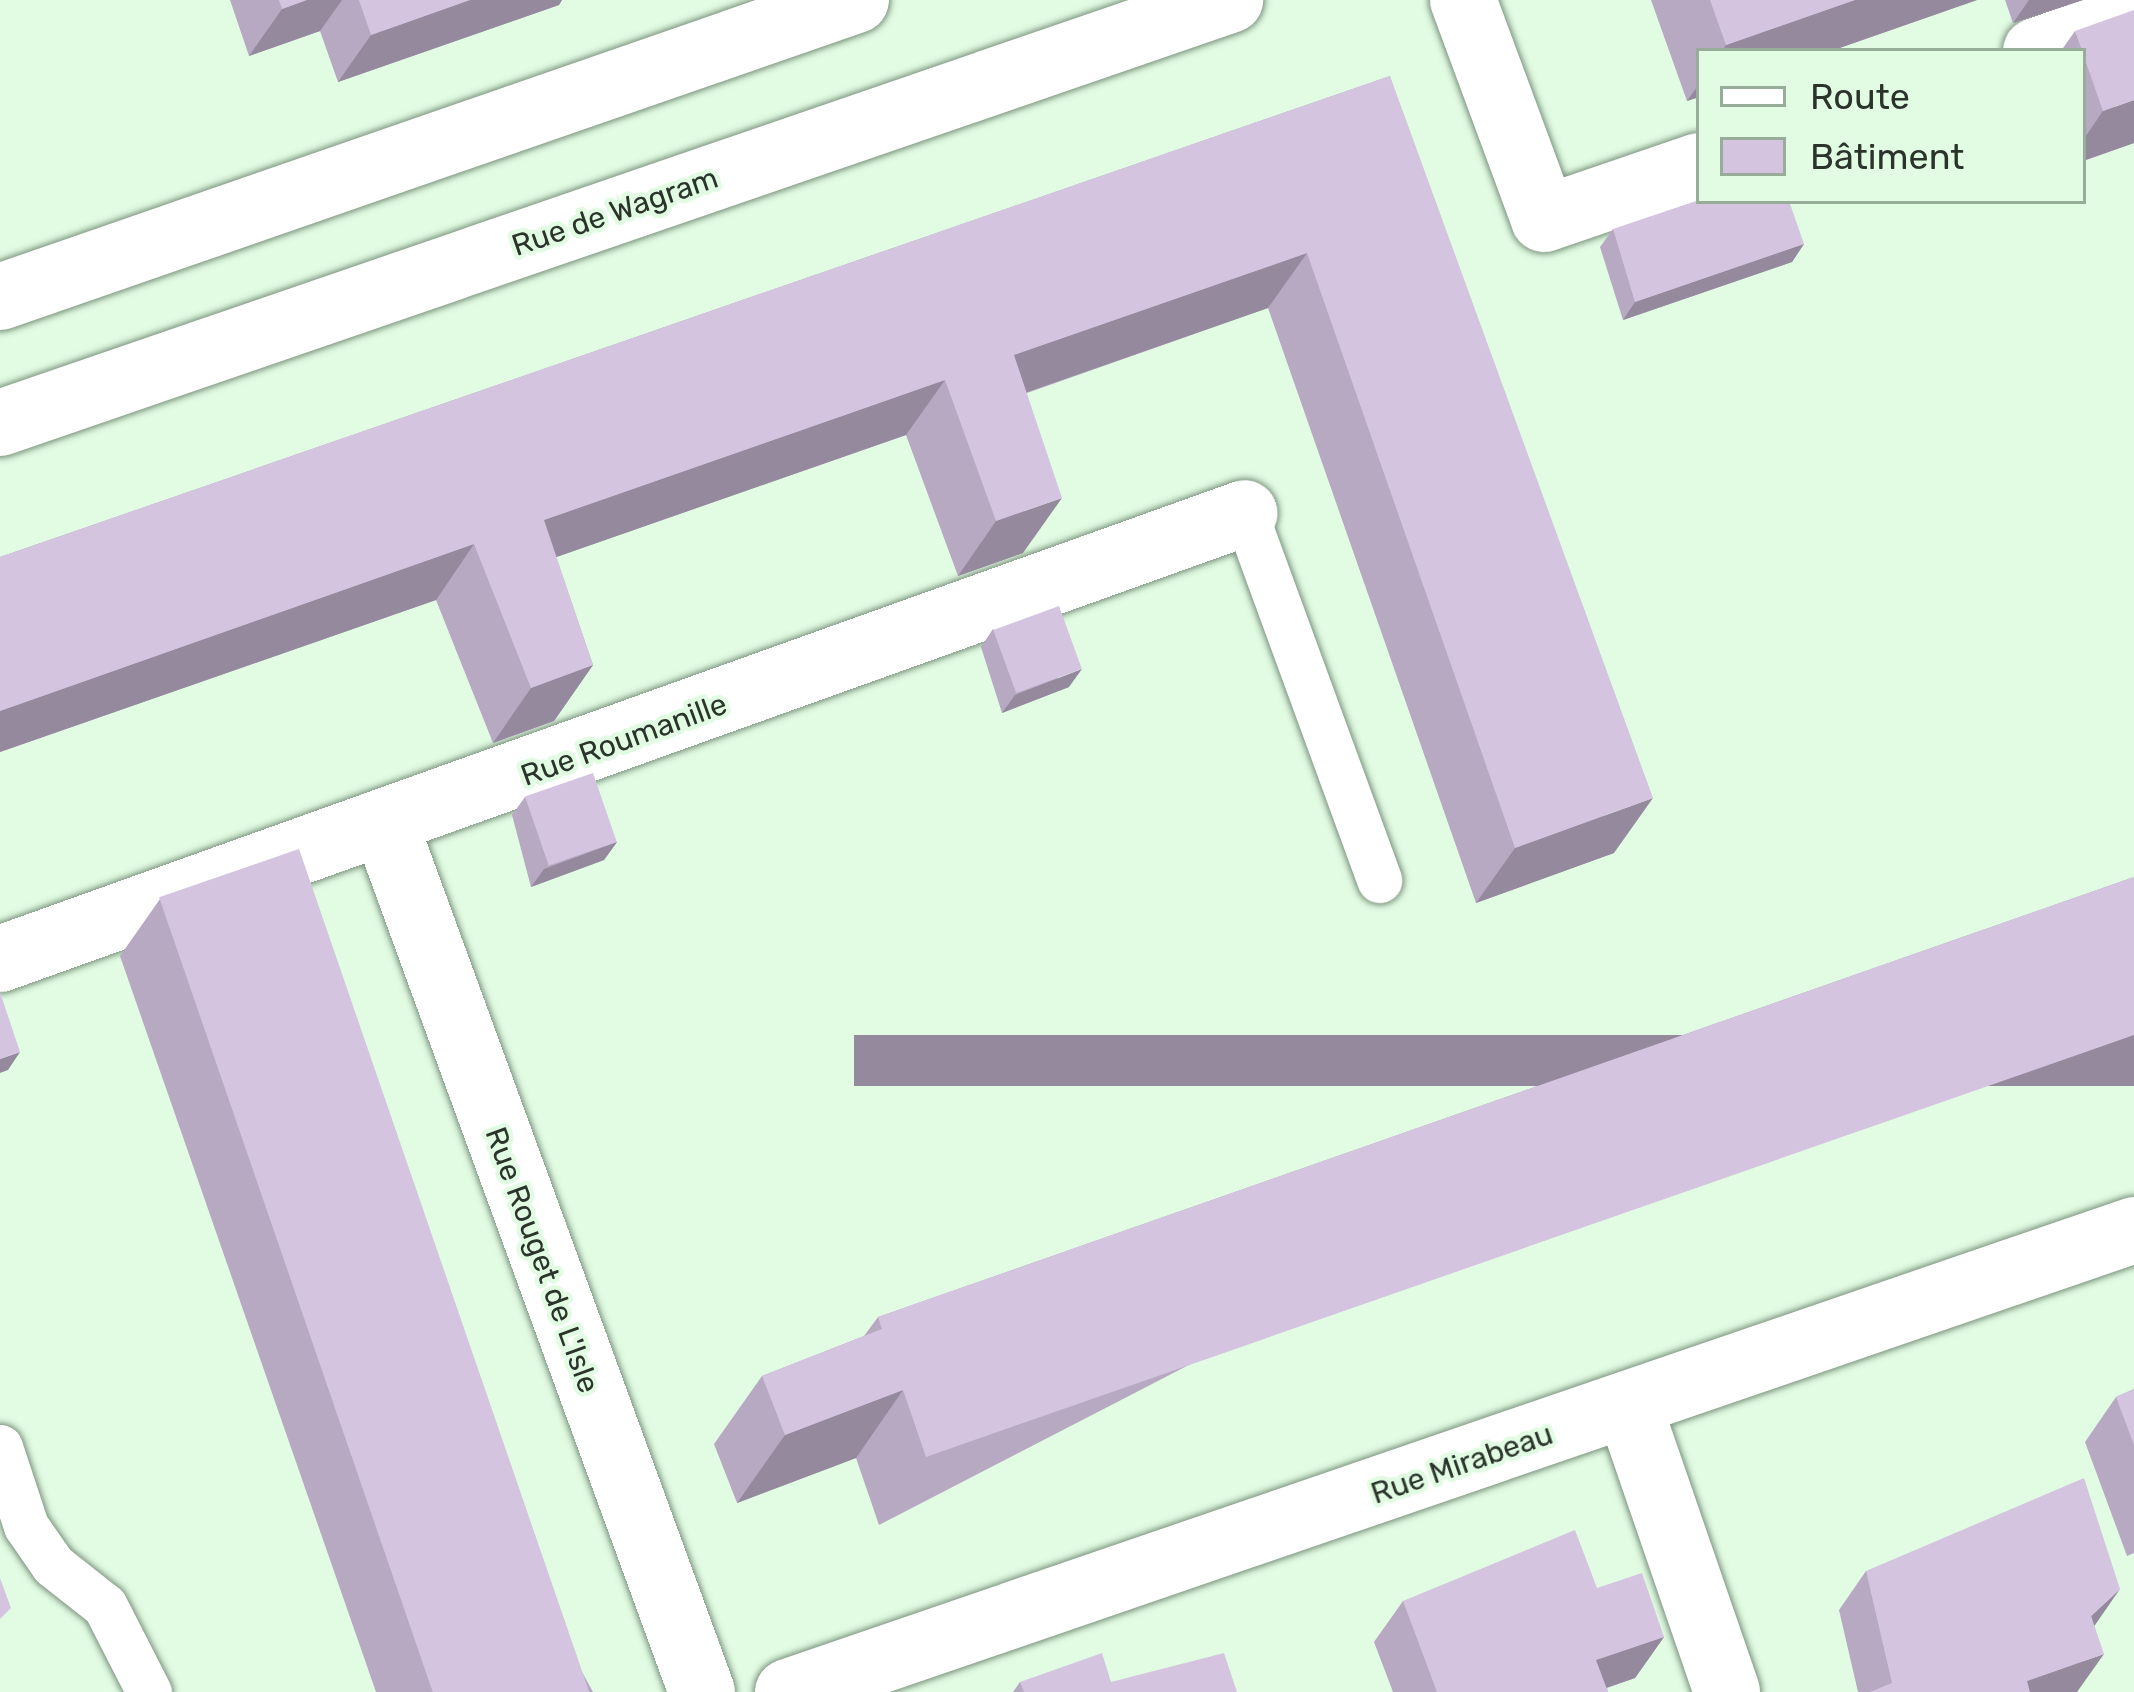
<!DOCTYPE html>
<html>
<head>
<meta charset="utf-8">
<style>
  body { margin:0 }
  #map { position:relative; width:2134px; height:1692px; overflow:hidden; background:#e2fce4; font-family:Rubik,sans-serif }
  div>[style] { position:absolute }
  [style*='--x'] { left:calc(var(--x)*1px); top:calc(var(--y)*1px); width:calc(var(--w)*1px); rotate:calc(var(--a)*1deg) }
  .roads { filter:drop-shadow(0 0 3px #7c947e) drop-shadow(0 0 3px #7c947e) }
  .service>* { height:45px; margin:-22.5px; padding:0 22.5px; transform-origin:22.5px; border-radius:22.5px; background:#fff }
  .minor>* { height:66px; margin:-33px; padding:0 33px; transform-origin:33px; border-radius:33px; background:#fff }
  .wall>* { inset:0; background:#b6a9c1 }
  .shaded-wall>* { inset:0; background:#94899d; transform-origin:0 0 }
  .building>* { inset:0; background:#d4c4e0; transform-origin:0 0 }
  span { translate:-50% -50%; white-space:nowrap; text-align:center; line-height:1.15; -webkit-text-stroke:9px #e2fce4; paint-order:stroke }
  .street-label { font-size:30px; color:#2a342b }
  .legend { position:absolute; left:1696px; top:48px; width:390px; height:156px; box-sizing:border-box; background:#e2fce4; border:3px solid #98ac9a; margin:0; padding:15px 21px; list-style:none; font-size:36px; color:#2a342b }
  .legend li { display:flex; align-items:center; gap:24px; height:60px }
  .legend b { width:60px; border:3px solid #98ac9a }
</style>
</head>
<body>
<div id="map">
  <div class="roads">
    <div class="service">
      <div style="--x:1245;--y:513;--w:391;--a:69.9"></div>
      <div style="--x:0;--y:1447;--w:83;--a:71.8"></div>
      <div style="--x:26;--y:1526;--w:47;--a:55.3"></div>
      <div style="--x:53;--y:1565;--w:66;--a:38.3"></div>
      <div style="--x:105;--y:1606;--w:97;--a:62.9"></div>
    </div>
    <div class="minor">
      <div style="--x:1463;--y:0;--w:233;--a:69.7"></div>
      <div style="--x:1544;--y:219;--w:164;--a:-18.9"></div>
      <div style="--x:2036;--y:51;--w:104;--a:-19.1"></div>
      <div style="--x:0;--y:297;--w:906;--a:-19.13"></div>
      <div style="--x:0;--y:423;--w:1301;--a:-18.98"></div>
      <div style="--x:386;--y:827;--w:921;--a:69.93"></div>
      <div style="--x:0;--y:959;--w:1322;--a:-19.71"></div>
      <div style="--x:1629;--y:1407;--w:301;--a:71"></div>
      <div style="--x:788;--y:1692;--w:1423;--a:-18.94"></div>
    </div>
  </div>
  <div class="wall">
    <div style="clip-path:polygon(230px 0,562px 0,559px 5px,338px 82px,320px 31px,249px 56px)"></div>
    <div style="clip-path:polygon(1651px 0,1977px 0,1831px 51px,1699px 51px,1699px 97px,1687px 101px)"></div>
    <div style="clip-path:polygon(2005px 0,2083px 0,2013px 23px)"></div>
    <div style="clip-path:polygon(2075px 31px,2134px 143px,2083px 161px,2083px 51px,2061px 51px)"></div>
    <div style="clip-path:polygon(1390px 76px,1614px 853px,1476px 903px,1268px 308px,1027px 393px,1023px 553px,958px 576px,906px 435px,556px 557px,593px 665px,554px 721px,493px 743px,436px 600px,0 752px,0 557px)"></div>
    <div style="clip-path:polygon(1613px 229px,1804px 244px,1792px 262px,1623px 320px,1600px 247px)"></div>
    <div style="clip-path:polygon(993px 629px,1069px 687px,1002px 713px,981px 647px)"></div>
    <div style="clip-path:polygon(525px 797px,617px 842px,604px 860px,531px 887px,512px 815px)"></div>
    <div style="clip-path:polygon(2134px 877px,879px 1525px,856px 1458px,737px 1503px,714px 1444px,762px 1376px,864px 1336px,878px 1317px)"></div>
    <div style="clip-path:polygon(160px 899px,593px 1692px,376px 1692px,120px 956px)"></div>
    <div style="clip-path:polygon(2134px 1389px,2134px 1553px,2127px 1556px,2085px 1442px,2116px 1397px)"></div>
    <div style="clip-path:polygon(1866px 1571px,2094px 1626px,2077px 1692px,1858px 1692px,1839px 1610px)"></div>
    <div style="clip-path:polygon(1597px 1588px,1664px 1637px,1635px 1678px,1607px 1688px,1608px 1692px,1393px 1692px,1374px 1642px,1403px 1601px)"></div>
    <div style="clip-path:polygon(1020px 1682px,1111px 1682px,1237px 1692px,1013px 1692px)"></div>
  </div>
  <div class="shaded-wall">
    <div style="clip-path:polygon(307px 0,342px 0,320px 31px,249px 56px,282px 9px)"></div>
    <div style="clip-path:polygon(470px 0,562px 0,559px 5px,338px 82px,371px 35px)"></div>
    <div style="clip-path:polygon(1855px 0,1977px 0,1831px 51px,1722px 51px,1726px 45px)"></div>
    <div style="clip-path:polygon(2029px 0,2083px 0,2013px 23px)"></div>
    <div style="clip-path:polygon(1699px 84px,1699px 97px,1687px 101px)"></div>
    <div style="clip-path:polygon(2134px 100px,2134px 143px,2083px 161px,2083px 140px,2103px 111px)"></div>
    <div style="clip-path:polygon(1804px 244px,1792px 262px,1623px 320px,1635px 302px)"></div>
    <div style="clip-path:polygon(1307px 253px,1268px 308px,976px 410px,1014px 355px)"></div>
    <div style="clip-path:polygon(945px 380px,906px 435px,505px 575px,544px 520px)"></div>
    <div style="clip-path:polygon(1062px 498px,1023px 553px,958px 576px,996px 521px)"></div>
    <div style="clip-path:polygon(474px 544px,436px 600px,0 752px,0 711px)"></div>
    <div style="clip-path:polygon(593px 665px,554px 721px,493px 743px,531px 688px)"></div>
    <div style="clip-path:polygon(1082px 669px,1069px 687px,1002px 713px,1015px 695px)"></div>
    <div style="clip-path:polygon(1653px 798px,1614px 853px,1476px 903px,1515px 848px)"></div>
    <div style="clip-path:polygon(617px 842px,604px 860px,531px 887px,544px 869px)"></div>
    <div style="left:2134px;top:1035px;width:51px;height:1280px;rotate:90deg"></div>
    <div style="clip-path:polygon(20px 1052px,8px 1070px,0 1073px,0 1059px)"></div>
    <div style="clip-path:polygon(903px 1390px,856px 1458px,737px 1503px,785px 1435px)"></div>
    <div style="clip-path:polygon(2120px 1589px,2093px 1628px,2091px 1616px)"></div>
    <div style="clip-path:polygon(1664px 1637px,1635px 1678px,1594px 1692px,1596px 1660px)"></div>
    <div style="clip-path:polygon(2104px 1654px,2077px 1692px,2019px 1692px,2027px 1681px)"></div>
  </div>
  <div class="building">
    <div style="clip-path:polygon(279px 0,307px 0,282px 9px)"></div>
    <div style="clip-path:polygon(359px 0,470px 0,371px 35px)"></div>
    <div style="clip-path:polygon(1710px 0,1855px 0,1726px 45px)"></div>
    <div style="clip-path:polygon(2134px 10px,2134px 100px,2103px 111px,2075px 31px)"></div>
    <div style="clip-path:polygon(1390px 76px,1653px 798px,1515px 848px,1307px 253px,1014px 355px,1062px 498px,996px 521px,945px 380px,544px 520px,593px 665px,531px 688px,474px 544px,0 711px,0 557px)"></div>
    <div style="clip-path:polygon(1699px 200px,1789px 201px,1804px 244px,1635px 302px,1613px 229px)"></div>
    <div style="left:1059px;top:606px;width:67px;height:70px;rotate:70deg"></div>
    <div style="left:593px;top:773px;width:73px;height:72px;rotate:71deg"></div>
    <div style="left:299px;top:849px;width:893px;height:148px;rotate:71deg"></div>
    <div style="clip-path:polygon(2134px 877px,2134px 1035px,926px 1457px,903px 1390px,785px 1435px,762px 1376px,882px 1329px,878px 1317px)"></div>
    <div style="clip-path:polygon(0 992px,20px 1052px,0 1059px)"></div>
    <div style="clip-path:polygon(2134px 1389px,2134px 1445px,2116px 1397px)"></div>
    <div style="clip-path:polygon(2084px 1478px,2120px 1589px,2091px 1616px,2104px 1654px,2027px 1681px,2030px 1692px,1870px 1692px,1892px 1683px,1866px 1571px)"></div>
    <div style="clip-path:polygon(1575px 1530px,1597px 1588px,1642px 1573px,1664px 1637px,1596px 1660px,1608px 1692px,1437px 1692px,1403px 1601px)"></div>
    <div style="clip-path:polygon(0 1578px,11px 1608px,0 1619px)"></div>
    <div style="clip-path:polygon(1102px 1653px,1111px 1682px,1224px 1653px,1237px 1692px,1024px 1692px,1020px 1682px)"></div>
  </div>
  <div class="street-label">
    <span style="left:615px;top:212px;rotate:-19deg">Rue de Wagram</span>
    <span style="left:624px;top:740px;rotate:-20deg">Rue Roumanille</span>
    <span style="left:542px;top:1260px;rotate:70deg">Rue Rouget de L'Isle</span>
    <span style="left:1462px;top:1464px;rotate:-19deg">Rue Mirabeau</span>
  </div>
  <ul class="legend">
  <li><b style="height:15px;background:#fff"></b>Route</li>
  <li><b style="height:33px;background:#d4c4e0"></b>Bâtiment</li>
  </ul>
</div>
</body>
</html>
